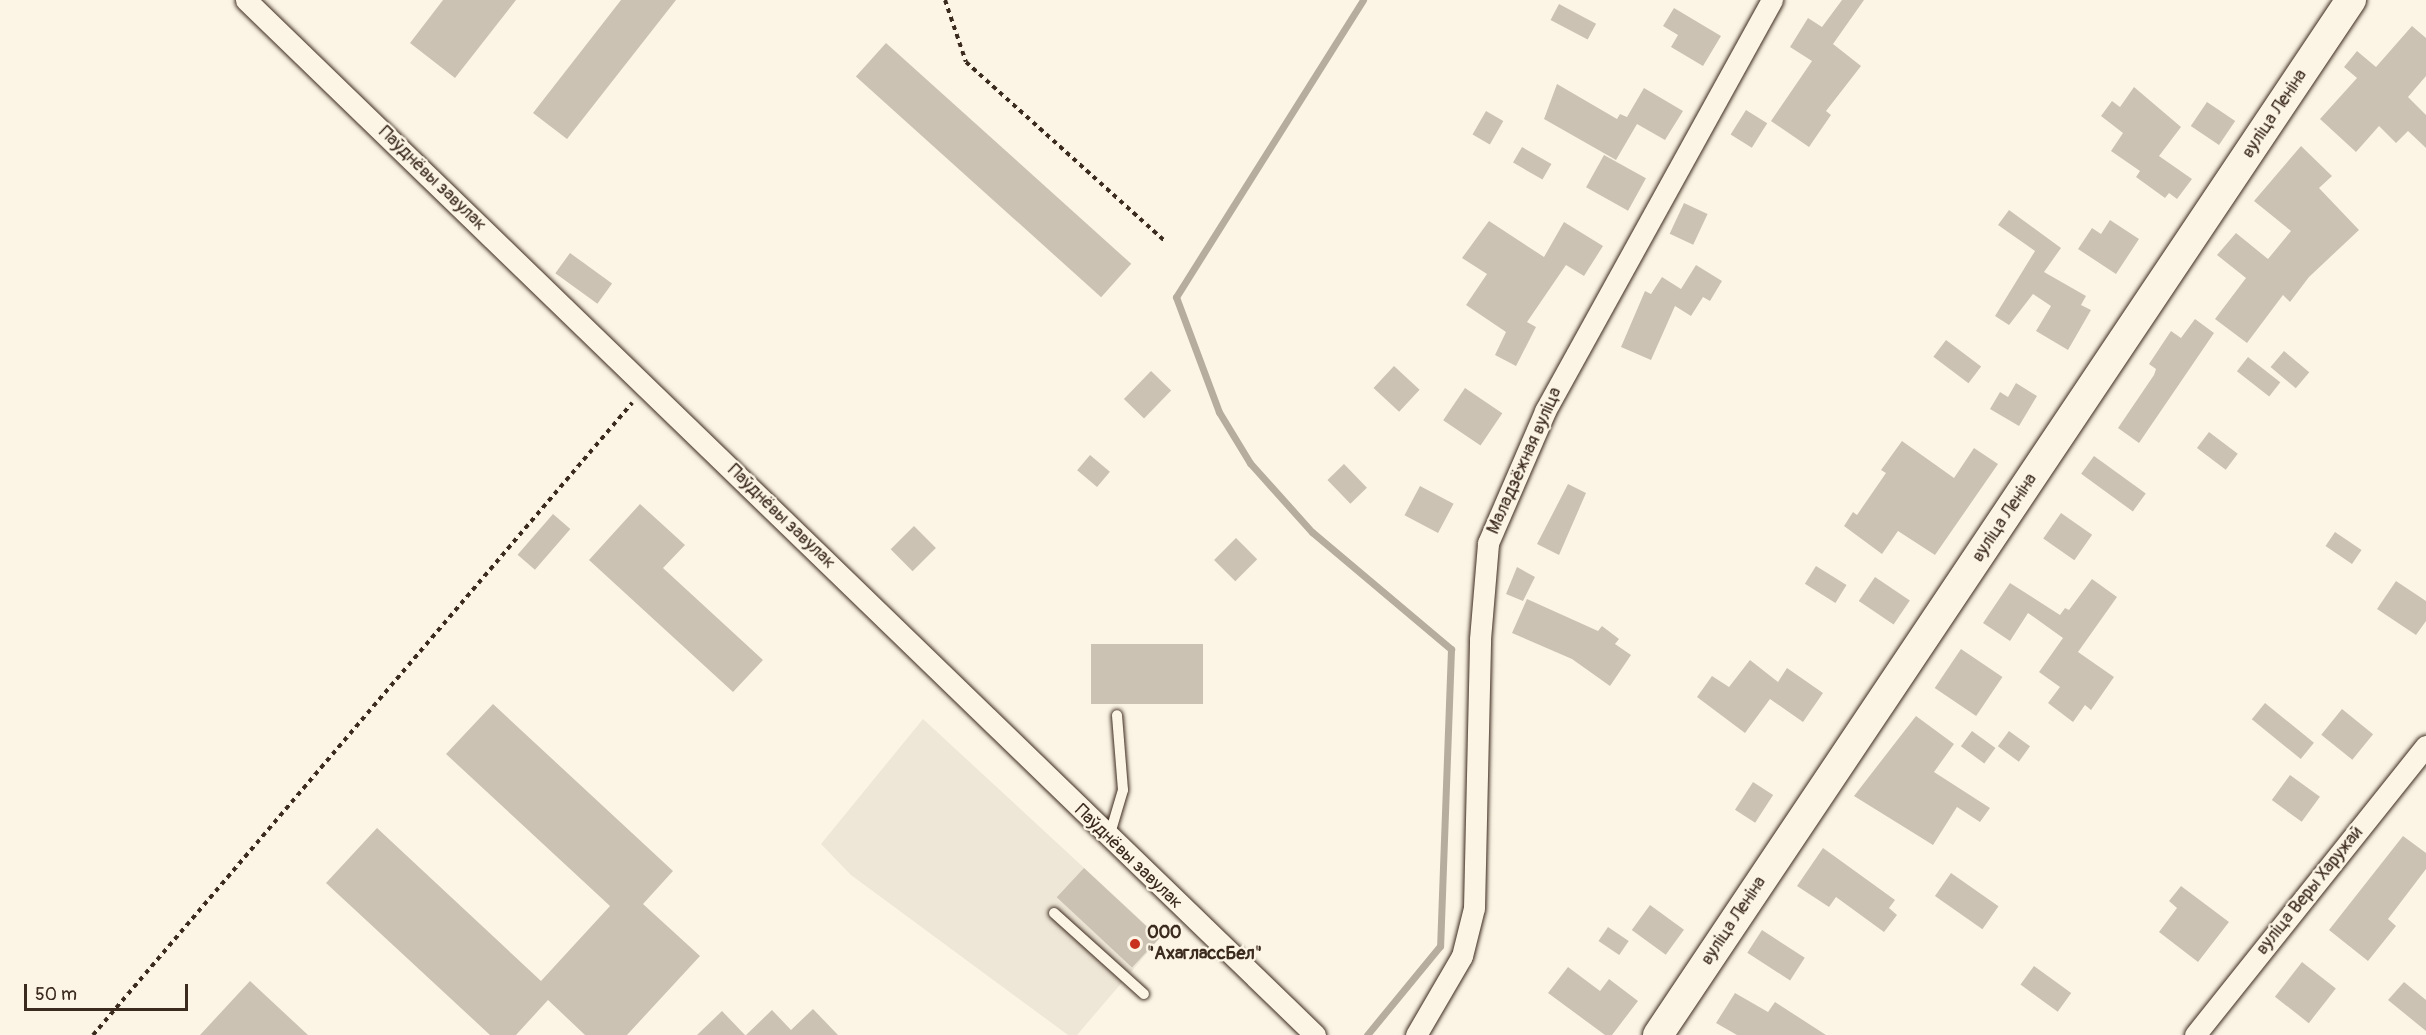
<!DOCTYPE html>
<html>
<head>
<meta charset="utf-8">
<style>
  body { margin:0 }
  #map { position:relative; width:2426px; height:1035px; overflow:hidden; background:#fcf5e5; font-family:Pangolin,sans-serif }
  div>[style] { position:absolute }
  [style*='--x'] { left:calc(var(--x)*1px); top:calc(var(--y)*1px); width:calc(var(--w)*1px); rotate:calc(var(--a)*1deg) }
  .built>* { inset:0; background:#eee6d6 }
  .stream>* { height:7px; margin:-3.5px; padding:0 3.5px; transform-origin:3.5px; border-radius:3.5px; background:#b7ad9e }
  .building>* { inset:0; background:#ccc2b3; transform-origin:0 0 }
  .path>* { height:4px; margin-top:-2px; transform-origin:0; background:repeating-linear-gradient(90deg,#3b2a1e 0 4.5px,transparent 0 9px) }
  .roads { filter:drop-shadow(0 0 2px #3b2a1e) drop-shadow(0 0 2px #3b2a1e) }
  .lane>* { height:10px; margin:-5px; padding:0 5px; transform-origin:5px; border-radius:5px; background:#fcf5e5 }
  .street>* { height:21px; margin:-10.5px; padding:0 10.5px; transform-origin:10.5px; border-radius:10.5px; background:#fcf5e5 }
  .secondary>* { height:30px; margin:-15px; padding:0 15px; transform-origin:15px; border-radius:15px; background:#fcf5e5 }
  .dots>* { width:16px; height:16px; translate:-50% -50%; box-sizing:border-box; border:3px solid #fcf5e5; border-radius:50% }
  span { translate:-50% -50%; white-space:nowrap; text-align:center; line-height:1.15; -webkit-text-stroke:4.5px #fcf5e5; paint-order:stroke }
  .street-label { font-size:18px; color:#3b2a1e }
  .poi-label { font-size:18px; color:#3b2a1e; font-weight:700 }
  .left { translate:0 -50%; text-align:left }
  .scale { position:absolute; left:24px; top:984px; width:164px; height:27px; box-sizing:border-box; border:3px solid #3b2a1e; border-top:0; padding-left:8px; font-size:18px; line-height:21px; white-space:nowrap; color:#3b2a1e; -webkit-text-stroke:4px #fcf5e5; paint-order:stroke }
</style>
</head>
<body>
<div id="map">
  <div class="built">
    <div style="clip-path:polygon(923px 719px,1160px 938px,1077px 1035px,1068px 1035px,851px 875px,821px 844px)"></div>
  </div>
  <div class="stream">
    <div style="--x:1363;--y:0;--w:351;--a:122.2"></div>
    <div style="--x:1176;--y:297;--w:123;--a:69.5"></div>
    <div style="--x:1219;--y:412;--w:60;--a:58.7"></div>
    <div style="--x:1250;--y:463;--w:93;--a:48.1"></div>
    <div style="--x:1312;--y:532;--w:182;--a:40.1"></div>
    <div style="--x:1451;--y:649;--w:297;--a:92.1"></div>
    <div style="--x:1440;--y:946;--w:115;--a:129.4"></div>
  </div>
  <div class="building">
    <div style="clip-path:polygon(443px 0,516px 0,455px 78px,410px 43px)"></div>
    <div style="clip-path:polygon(621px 0,676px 0,567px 139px,533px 113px)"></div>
    <div style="clip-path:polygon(1842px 0,1864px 0,1833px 44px,1861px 66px,1826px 111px,1831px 115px,1809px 147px,1771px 121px,1812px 61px,1790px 47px,1808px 18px,1822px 27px)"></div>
    <div style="left:1559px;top:4px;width:42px;height:18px;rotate:28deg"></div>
    <div style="clip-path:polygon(1674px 8px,1721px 36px,1703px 66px,1671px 47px,1678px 35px,1663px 26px)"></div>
    <div style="clip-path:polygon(2412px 26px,2426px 38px,2426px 76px,2408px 97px,2426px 115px,2426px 148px,2408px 131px,2396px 143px,2379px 126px,2356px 152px,2320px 119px,2357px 78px,2344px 67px,2357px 51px,2376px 67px)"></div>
    <div style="left:886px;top:43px;width:330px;height:45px;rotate:42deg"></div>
    <div style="clip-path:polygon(1557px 84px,1617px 119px,1620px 114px,1627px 117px,1644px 88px,1683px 111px,1665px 140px,1637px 124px,1616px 160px,1544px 119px)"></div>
    <div style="clip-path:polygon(2134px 87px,2181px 127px,2159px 156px,2192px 179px,2177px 199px,2169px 193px,2165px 198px,2136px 177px,2140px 171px,2111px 151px,2123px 133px,2101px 116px,2112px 101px,2120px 107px)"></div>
    <div style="left:2207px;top:102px;width:34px;height:29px;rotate:34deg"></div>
    <div style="left:1746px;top:110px;width:25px;height:29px;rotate:32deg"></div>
    <div style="left:1486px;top:111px;width:20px;height:27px;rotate:30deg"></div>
    <div style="clip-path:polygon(2301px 146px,2332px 176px,2319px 188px,2359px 230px,2309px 277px,2290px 302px,2283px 295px,2247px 343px,2215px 319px,2246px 278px,2217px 255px,2236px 233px,2268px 259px,2291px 231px,2254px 201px)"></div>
    <div style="left:1522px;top:147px;width:34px;height:18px;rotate:30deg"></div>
    <div style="left:1604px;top:155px;width:48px;height:37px;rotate:29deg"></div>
    <div style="left:1684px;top:203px;width:26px;height:34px;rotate:25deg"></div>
    <div style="clip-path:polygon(2009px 210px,2061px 248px,2044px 272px,2086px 296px,2081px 305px,2091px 310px,2068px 350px,2036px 331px,2051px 306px,2033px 294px,2009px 325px,1995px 316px,2035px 251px,1998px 225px)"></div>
    <div style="clip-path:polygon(2110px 220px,2139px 239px,2116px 274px,2078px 249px,2092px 228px,2101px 234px)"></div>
    <div style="clip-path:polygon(1489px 221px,1544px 257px,1564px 222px,1603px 246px,1584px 276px,1566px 265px,1527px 322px,1536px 327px,1516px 366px,1495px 355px,1506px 332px,1466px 305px,1487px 274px,1462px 258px)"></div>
    <div style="left:570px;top:253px;width:52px;height:25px;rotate:36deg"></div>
    <div style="clip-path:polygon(1696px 265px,1722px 281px,1710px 301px,1703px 297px,1691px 316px,1675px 306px,1651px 360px,1621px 347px,1645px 291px,1651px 294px,1662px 277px,1681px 289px)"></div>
    <div style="clip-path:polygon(2195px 319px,2214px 333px,2139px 443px,2118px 428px,2154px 375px,2156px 369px,2149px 364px,2171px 331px,2181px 338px)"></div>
    <div style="left:1946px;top:340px;width:44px;height:21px;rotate:37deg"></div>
    <div style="left:2284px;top:351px;width:33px;height:21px;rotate:40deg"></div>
    <div style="left:2248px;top:357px;width:41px;height:18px;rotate:38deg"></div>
    <div style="left:1394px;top:366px;width:35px;height:30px;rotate:43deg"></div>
    <div style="left:1151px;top:371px;width:28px;height:39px;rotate:44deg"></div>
    <div style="clip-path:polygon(2016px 383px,2037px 396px,2019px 426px,1990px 409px,2000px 392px,2008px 397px)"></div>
    <div style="left:1465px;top:388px;width:45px;height:39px;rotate:34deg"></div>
    <div style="left:2209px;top:432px;width:36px;height:20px;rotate:37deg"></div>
    <div style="clip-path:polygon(1902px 441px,1954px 478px,1974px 448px,1998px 464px,1935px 555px,1898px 531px,1882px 554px,1844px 526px,1853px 512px,1857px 515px,1886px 473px,1881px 470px)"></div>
    <div style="left:1090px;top:455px;width:26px;height:20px;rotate:40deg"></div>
    <div style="left:2094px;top:456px;width:64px;height:22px;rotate:36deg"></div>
    <div style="left:1344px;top:464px;width:33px;height:23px;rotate:46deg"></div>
    <div style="clip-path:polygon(1568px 484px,1586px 493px,1559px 555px,1537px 544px)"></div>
    <div style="left:1420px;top:486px;width:38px;height:33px;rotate:28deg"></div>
    <div style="clip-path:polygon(640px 504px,685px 545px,663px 568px,763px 660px,733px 692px,589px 560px)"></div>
    <div style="left:2061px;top:513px;width:38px;height:31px;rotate:35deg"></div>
    <div style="left:553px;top:514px;width:23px;height:54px;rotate:41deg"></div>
    <div style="left:914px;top:526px;width:31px;height:33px;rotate:45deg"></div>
    <div style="left:2335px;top:532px;width:32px;height:17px;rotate:34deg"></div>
    <div style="left:1236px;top:538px;width:30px;height:31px;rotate:45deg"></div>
    <div style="left:1816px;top:566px;width:36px;height:21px;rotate:32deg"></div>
    <div style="clip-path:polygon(1517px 567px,1535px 577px,1523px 601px,1506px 594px)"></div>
    <div style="left:1875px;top:577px;width:42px;height:29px;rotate:34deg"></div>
    <div style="clip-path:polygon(2092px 579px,2117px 597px,2078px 652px,2114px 677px,2091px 710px,2085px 705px,2073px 722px,2048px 703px,2060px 687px,2039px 672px,2063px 638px,2028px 613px,2010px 641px,1983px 623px,2010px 583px,2060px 615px,2065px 608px,2069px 610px)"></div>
    <div style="clip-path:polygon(2396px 581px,2426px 601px,2426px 621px,2416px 635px,2377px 609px)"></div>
    <div style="clip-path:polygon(1527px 599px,1598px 631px,1602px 626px,1619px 639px,1615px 644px,1631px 655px,1610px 686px,1572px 659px,1512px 633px)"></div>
    <div style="left:1091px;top:644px;width:112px;height:60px"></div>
    <div style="left:1961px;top:649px;width:50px;height:47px;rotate:34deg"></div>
    <div style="clip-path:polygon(1750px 660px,1778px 682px,1787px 668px,1823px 693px,1803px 722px,1770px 699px,1745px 733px,1697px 697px,1712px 676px,1729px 687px)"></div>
    <div style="left:2265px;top:703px;width:63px;height:21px;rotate:39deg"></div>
    <div style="clip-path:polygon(493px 704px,673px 871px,643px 904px,700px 956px,627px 1035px,585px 1035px,548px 1000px,516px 1035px,490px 1035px,326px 883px,377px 828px,541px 981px,610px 906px,446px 754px)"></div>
    <div style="left:2342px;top:709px;width:40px;height:33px;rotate:39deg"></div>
    <div style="clip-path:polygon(1916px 716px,1954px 744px,1934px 772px,1990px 808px,1980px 822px,1957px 807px,1933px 845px,1854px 796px)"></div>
    <div style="left:1972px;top:731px;width:29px;height:19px;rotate:36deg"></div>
    <div style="left:2009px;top:731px;width:26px;height:19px;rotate:36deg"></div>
    <div style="left:2290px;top:775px;width:37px;height:31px;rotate:36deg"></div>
    <div style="left:1753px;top:782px;width:24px;height:33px;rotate:33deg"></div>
    <div style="clip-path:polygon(2403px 836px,2426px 853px,2426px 869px,2388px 919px,2396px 926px,2368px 961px,2329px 930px)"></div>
    <div style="clip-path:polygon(1823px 848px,1895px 900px,1889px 908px,1897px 915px,1884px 932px,1836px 897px,1829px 907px,1797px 886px)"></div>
    <div style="left:1084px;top:868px;width:103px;height:40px;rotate:43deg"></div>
    <div style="left:1951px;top:873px;width:58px;height:28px;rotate:35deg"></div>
    <div style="clip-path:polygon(2181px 886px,2229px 922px,2198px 962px,2159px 932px,2177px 908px,2169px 901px)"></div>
    <div style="left:1650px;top:905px;width:42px;height:31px;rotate:36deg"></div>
    <div style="left:1608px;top:927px;width:25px;height:17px;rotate:34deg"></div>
    <div style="left:1762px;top:930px;width:51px;height:27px;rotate:33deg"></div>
    <div style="left:2302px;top:962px;width:43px;height:44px;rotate:38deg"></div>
    <div style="left:2034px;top:966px;width:46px;height:23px;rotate:36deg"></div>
    <div style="clip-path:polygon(1568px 967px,1600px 991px,1609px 979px,1638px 1001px,1612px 1035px,1605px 1035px,1548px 993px)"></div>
    <div style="clip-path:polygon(250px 981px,308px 1035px,200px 1035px)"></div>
    <div style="clip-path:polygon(2404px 982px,2426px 1000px,2426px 1031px,2388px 1000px)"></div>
    <div style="clip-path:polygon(1735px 993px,1768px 1012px,1775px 1002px,1826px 1035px,1737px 1035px,1716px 1023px)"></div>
    <div style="clip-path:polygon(813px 1009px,838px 1035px,746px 1035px,772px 1010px,791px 1030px)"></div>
    <div style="clip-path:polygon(722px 1011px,745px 1035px,697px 1035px)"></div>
  </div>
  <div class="path">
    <div style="--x:945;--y:0;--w:65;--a:71.3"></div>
    <div style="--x:966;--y:62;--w:269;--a:42"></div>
    <div style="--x:93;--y:1035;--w:831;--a:-49.54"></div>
  </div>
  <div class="roads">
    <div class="lane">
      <div style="--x:1109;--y:837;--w:49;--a:-73.4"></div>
      <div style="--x:1123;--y:790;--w:75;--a:-94.6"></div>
      <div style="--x:1054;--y:913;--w:121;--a:42"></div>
    </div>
    <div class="street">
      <div style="--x:246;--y:0;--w:1488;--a:44.07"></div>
      <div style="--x:1416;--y:1035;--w:91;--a:-59.8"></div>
      <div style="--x:1462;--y:956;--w:49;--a:-76"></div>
      <div style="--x:1474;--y:908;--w:269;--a:-88.7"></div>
      <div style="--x:1480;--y:639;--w:96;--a:-85.2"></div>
      <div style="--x:1488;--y:543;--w:144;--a:-66.6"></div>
      <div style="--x:1545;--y:411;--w:470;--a:-61.1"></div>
      <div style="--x:2195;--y:1035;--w:370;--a:-51.4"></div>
    </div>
    <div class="secondary">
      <div style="--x:1658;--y:1035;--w:1246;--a:-56.2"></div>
    </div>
  </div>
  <div class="dots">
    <div style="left:1135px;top:944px;background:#c8321e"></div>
  </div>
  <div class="street-label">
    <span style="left:2275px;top:114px;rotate:-56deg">вуліца Леніна</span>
    <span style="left:432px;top:179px;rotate:44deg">Паўднёвы завулак</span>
    <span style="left:1525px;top:461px;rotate:-66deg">Маладзёжная вуліца</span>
    <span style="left:781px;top:517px;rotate:44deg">Паўднёвы завулак</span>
    <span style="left:2005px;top:518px;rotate:-56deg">вуліца Леніна</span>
    <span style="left:1128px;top:857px;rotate:44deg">Паўднёвы завулак</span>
    <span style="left:2310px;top:891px;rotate:-51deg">вуліца Веры Харужай</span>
    <span style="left:1734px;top:921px;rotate:-56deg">вуліца Леніна</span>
  </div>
  <div class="poi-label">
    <span class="left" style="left:1147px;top:944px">ООО<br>"АхаглассБел"</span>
  </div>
  <div class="scale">50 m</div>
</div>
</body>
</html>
